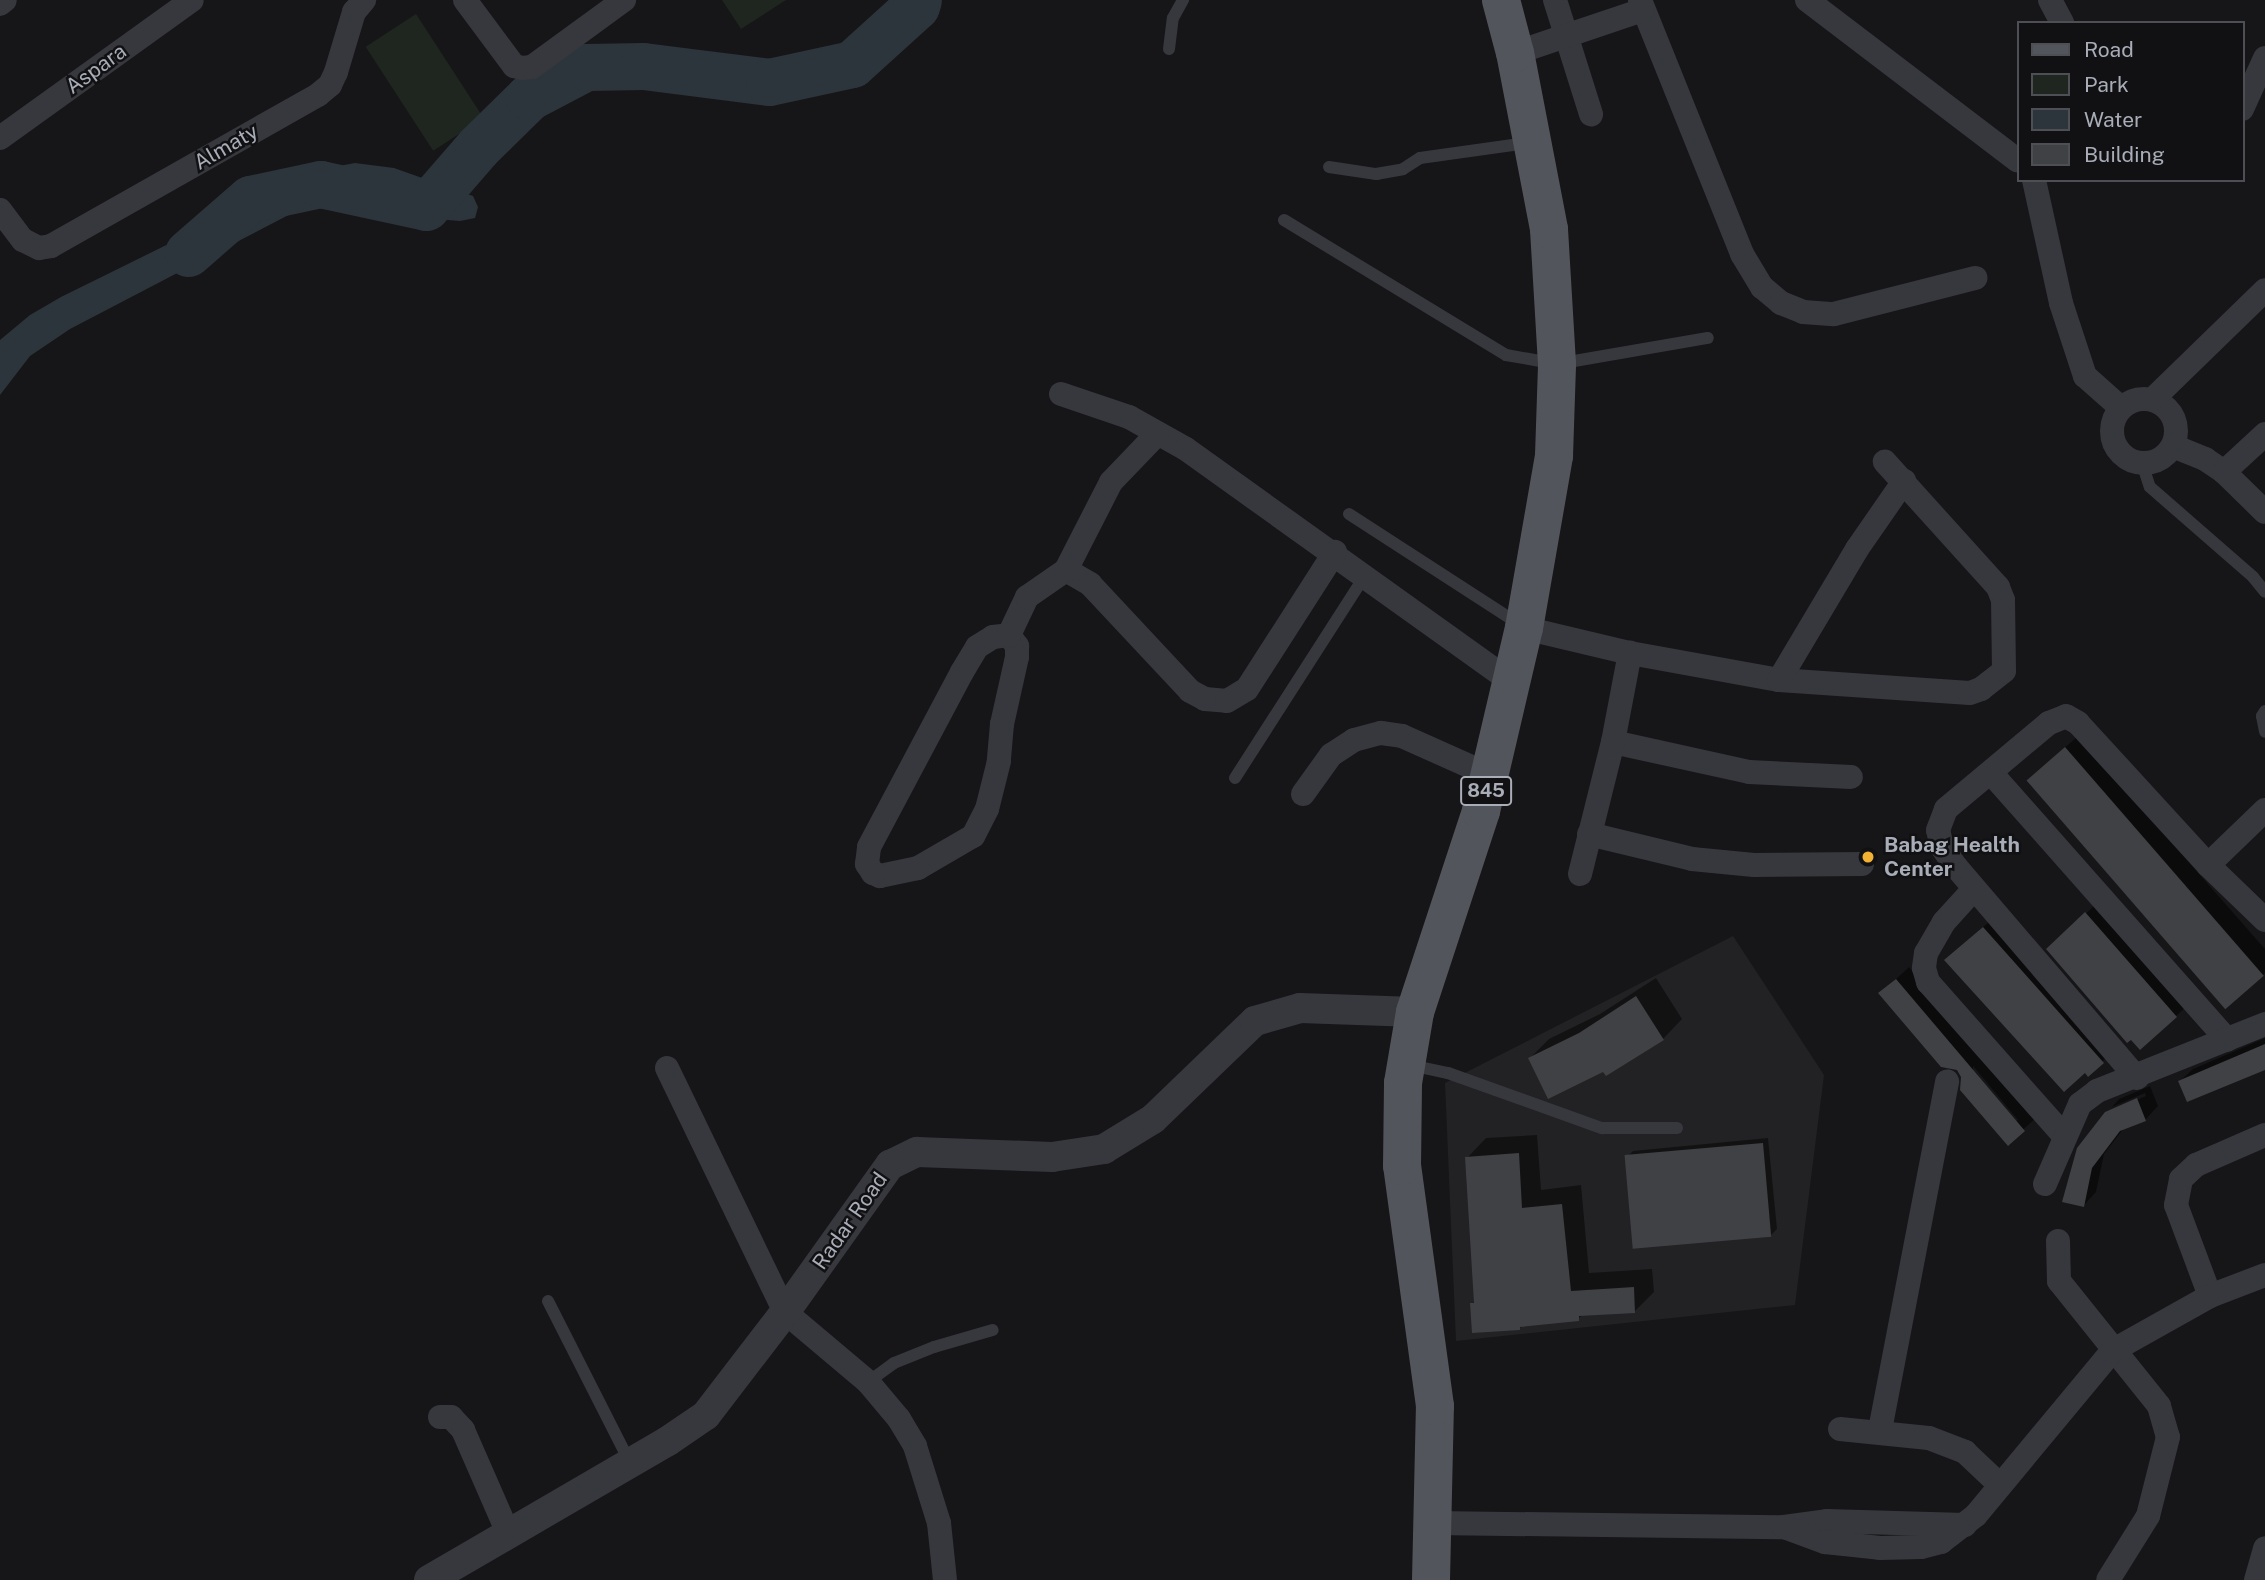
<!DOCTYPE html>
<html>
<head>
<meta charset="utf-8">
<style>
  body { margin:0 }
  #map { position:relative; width:2265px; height:1580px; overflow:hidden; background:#161618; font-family:"Public Sans",sans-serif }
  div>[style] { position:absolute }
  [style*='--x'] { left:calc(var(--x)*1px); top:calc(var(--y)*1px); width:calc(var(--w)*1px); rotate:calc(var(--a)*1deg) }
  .built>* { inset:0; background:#222225 }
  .green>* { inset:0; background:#1e261f; transform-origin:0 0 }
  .water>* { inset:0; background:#2c353c }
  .shadow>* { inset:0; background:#0007 }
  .river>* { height:47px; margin:-23.5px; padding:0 23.5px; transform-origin:23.5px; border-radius:23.5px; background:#2c353c }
  .building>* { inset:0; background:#404145; transform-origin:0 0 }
  .service>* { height:12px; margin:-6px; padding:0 6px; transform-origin:6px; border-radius:6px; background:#37383d }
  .minor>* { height:24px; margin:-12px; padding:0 12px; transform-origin:12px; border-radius:12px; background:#37383d }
  .minor>.ring { margin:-12px; padding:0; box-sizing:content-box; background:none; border:24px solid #37383d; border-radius:50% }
  .tertiary>* { height:30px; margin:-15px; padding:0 15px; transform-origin:15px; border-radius:15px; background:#37383d }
  .primary>* { height:38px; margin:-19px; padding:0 19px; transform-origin:19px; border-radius:19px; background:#53555c }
  .dots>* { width:19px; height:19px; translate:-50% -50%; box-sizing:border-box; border:4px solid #111113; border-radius:50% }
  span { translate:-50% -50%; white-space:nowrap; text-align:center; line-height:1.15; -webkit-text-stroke:5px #111113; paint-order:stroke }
  .shield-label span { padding:2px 5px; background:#111113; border:2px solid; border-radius:5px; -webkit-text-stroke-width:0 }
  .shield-label { font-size:19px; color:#a8adb8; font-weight:700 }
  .street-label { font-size:21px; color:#a8adb8 }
  .poi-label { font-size:21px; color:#a8adb8; font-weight:700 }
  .left { translate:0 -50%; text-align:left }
  .legend { position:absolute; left:2017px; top:21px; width:228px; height:161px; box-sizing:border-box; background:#111113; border:2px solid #4d4f55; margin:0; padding:9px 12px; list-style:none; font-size:21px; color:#a8adb8 }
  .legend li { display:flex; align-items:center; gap:14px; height:35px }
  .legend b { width:35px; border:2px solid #4d4f55 }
</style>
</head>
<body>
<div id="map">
  <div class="built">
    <div style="clip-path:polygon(1733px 936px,1824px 1075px,1795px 1305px,1456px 1341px,1445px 1083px)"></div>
  </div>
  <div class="green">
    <div style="clip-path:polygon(722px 0,786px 0,741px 29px)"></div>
    <div style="left:416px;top:14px;width:124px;height:60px;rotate:57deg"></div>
  </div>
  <div class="water">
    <div style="clip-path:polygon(355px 163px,394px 168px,473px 196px,478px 207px,475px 218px,460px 221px,436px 219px,345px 196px,321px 198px,70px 329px,30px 356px,0 395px,0 340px,30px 315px,61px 297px,292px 183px,323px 169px)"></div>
  </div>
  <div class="shadow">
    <div style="clip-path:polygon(2078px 736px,2265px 949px,2265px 973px,2227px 1006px,2028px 780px)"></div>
    <div style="clip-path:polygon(2099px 901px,2189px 1004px,2176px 1016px,2049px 949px)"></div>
    <div style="clip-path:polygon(1997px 915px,2116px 1049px,2088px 1074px,1959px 948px)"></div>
    <div style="clip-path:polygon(evenodd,1909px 967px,2037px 1117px,2008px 1143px,1958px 1069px,1881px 993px,1909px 967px,1973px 1066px,2018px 1120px,2015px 1122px,1973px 1072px,1973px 1066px)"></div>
    <div style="clip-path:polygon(1656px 978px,1682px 1019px,1663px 1039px,1604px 1070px,1530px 1058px,1549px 1039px,1600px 1014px)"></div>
    <div style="clip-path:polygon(2265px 1038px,2265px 1068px,2180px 1081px,2193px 1069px)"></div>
    <div style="clip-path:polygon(2150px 1086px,2158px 1106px,2146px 1119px,2124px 1128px,2104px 1154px,2096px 1192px,2084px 1205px,2064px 1201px,2108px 1112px,2146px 1096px,2145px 1093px,2112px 1107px,2119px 1099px)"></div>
    <div style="clip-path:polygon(1537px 1135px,1541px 1190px,1581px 1185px,1589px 1273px,1652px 1269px,1654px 1292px,1635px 1311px,1583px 1314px,1578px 1319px,1523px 1325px,1519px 1329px,1472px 1304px,1476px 1300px,1467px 1158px,1486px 1138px)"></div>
    <div style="clip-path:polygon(1768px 1138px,1777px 1229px,1771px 1235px,1627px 1157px,1633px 1151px)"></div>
  </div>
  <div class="river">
    <div style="--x:188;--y:253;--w:82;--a:-41.1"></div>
    <div style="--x:250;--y:199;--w:72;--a:-12.1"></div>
    <div style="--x:320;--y:184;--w:108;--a:12.2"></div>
    <div style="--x:426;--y:207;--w:79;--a:-49.1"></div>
    <div style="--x:478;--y:147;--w:71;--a:-44.4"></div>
    <div style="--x:529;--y:97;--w:64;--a:-27.8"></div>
    <div style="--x:586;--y:67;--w:57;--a:-1"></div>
    <div style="--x:643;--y:66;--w:127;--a:7.2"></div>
    <div style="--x:769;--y:82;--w:85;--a:-12.2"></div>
    <div style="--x:852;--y:64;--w:86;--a:-42.2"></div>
    <div style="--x:916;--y:6;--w:6;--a:-72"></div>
  </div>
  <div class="building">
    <div style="left:2065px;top:747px;width:303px;height:51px;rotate:49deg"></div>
    <div style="clip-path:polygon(2085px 912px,2177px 1017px,2140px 1050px,2131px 1040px,2127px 1043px,2046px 949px)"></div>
    <div style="clip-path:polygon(1983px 927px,2104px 1063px,2088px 1077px,2085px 1073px,2064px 1092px,1944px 960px)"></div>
    <div style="clip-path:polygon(1896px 979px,2025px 1131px,2008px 1146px,1960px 1090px,1961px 1077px,1957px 1070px,1941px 1067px,1878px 993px)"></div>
    <div style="clip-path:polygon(1636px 996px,1664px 1040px,1606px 1076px,1603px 1072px,1548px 1099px,1528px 1058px,1579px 1033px)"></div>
    <div style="clip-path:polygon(2265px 1044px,2265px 1070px,2187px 1102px,2178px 1081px)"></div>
    <div style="clip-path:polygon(2137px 1098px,2146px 1121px,2120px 1131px,2092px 1168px,2084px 1207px,2062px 1202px,2077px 1148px,2105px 1112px)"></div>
    <div style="left:1763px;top:1143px;width:94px;height:139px;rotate:85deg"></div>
    <div style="clip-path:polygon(1519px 1153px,1522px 1208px,1562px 1204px,1571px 1291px,1634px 1287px,1635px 1313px,1579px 1316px,1579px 1321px,1520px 1327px,1520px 1330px,1472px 1333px,1470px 1303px,1474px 1303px,1465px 1157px)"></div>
  </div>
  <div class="service">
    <div style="--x:1169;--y:49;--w:31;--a:-83"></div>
    <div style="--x:1173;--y:18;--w:21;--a:-61"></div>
    <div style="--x:1329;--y:167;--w:48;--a:8.5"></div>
    <div style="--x:1376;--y:174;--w:27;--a:-10"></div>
    <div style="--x:1403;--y:169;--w:20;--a:-33"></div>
    <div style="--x:1420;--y:158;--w:108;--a:-8"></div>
    <div style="--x:1284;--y:220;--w:260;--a:31.3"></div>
    <div style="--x:1506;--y:355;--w:52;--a:10"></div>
    <div style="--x:1557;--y:364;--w:153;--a:-9.8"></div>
    <div style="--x:2142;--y:463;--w:25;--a:72"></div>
    <div style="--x:2150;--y:487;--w:137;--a:41.1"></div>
    <div style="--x:2253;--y:577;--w:19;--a:51"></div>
    <div style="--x:1349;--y:514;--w:202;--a:32.9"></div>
    <div style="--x:2265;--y:711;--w:6;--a:121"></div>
    <div style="--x:2262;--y:716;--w:16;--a:79"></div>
    <div style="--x:1235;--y:778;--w:239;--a:-57.3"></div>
    <div style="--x:1410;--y:1065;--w:39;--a:12"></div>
    <div style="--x:1448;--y:1073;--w:164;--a:19.7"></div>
    <div style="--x:1602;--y:1128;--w:75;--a:0"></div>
    <div style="--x:548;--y:1301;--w:179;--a:63.1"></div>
    <div style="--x:868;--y:1382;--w:32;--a:-36"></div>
    <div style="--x:894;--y:1363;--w:43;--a:-21.8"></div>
    <div style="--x:934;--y:1347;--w:61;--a:-16.1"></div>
  </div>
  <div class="minor">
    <div style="--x:465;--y:0;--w:82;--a:53.4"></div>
    <div style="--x:514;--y:66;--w:8;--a:14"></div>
    <div style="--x:522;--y:68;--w:10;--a:-6"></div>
    <div style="--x:532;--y:67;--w:114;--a:-36.1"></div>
    <div style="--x:1555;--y:0;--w:120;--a:72.5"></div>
    <div style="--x:1640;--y:0;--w:274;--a:68.1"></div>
    <div style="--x:1742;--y:254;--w:39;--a:59"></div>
    <div style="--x:1762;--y:287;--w:25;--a:40"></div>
    <div style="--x:1781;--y:303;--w:24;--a:22"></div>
    <div style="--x:1803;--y:312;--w:31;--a:4"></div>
    <div style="--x:1834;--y:314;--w:146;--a:-14.3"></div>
    <div style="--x:1807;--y:0;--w:265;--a:37.3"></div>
    <div style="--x:2050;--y:0;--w:26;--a:62"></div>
    <div style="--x:0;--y:4;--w:6;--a:-39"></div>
    <div style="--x:1515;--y:53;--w:135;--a:-18.6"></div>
    <div style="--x:2242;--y:109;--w:56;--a:-65.7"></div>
    <div style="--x:0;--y:138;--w:236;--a:-35.7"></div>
    <div style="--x:2034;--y:180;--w:126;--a:77.6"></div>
    <div style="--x:2061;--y:303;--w:77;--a:71.8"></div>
    <div style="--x:2085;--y:376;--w:48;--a:41.6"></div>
    <div style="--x:0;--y:210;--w:38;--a:53"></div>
    <div style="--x:23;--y:240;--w:18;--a:27"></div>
    <div style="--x:39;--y:248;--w:12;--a:-9"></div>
    <div style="--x:51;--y:246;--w:307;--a:-29.5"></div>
    <div style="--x:318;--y:95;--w:16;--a:-40"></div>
    <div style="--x:330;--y:85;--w:14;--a:-65"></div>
    <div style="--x:336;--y:72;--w:63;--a:-73.3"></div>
    <div style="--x:354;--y:12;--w:16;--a:-50"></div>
    <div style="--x:1061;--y:394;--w:72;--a:18.7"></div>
    <div style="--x:1129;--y:417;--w:65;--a:29.3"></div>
    <div style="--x:1186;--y:449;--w:400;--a:35.6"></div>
    <div class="ring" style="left:2112px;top:399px;width:40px;height:40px"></div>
    <div style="--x:2153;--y:399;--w:156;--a:-44.2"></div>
    <div style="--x:2173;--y:446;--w:35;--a:22"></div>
    <div style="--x:2205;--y:459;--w:23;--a:34"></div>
    <div style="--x:2224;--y:472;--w:57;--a:44.3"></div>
    <div style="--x:2224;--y:472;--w:56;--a:-42.8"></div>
    <div style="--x:1066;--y:570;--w:28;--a:30"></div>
    <div style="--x:1090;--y:584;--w:146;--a:46.9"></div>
    <div style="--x:1190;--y:691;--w:17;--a:28"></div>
    <div style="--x:1205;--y:699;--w:22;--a:5"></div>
    <div style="--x:1227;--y:701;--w:23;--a:-31"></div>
    <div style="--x:1247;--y:689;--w:163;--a:-57.3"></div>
    <div style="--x:1524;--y:628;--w:109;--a:13.3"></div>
    <div style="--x:1630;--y:653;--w:151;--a:10.3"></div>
    <div style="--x:1779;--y:680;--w:191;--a:3.9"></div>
    <div style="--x:1970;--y:693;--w:12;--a:-20"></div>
    <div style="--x:1981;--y:689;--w:29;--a:-38"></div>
    <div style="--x:2004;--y:671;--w:71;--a:-90.8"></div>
    <div style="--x:2003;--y:600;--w:14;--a:-111"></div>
    <div style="--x:1998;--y:587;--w:169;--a:-132.1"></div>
    <div style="--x:1009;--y:635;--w:14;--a:54"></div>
    <div style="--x:1017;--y:646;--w:11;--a:90"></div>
    <div style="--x:1017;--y:657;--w:69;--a:102.6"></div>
    <div style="--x:1002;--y:724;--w:37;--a:95"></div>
    <div style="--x:999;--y:761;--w:49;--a:104"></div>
    <div style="--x:987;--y:809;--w:30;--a:117"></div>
    <div style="--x:973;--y:836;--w:64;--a:149.8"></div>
    <div style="--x:918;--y:868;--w:39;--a:168"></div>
    <div style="--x:880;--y:876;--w:8;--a:-157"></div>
    <div style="--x:873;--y:873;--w:11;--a:-124"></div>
    <div style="--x:867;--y:864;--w:17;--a:-83"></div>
    <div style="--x:869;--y:847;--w:198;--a:-62"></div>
    <div style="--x:962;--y:672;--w:29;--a:-59"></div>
    <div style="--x:977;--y:647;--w:19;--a:-32"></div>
    <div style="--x:993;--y:637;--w:16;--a:-7"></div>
    <div style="--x:1009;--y:635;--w:42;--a:-64.7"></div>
    <div style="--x:1027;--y:597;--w:47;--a:-34.7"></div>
    <div style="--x:1066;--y:570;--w:99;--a:-62.9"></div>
    <div style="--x:1111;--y:482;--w:66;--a:-46.2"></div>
    <div style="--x:1779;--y:680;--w:152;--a:-59.2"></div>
    <div style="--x:1857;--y:549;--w:83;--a:-55.3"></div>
    <div style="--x:1613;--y:742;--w:139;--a:12.4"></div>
    <div style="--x:1749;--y:772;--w:102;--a:2.8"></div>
    <div style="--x:1992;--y:774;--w:355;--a:48.5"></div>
    <div style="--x:1303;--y:794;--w:48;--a:-54.3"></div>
    <div style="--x:1331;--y:755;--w:27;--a:-33"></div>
    <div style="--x:1354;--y:740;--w:28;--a:-15"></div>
    <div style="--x:1381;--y:733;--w:21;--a:8"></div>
    <div style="--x:1402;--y:736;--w:95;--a:24.1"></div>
    <div style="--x:1589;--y:834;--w:106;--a:13.6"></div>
    <div style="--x:1692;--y:859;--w:62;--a:5.5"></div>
    <div style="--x:1754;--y:865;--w:108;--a:-0.5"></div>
    <div style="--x:2208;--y:865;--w:79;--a:-44"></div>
    <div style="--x:1580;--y:874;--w:136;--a:-76"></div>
    <div style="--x:1613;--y:742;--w:91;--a:-79.2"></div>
    <div style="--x:1973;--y:890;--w:43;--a:132.2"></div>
    <div style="--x:1944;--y:922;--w:36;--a:120"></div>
    <div style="--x:1926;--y:953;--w:15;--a:98"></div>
    <div style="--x:1924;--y:968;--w:15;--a:74"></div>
    <div style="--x:1928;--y:982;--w:207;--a:48.5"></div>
    <div style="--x:667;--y:1068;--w:271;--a:64.2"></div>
    <div style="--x:785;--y:1312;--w:109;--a:40.1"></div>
    <div style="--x:868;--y:1382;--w:48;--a:50"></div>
    <div style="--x:899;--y:1419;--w:31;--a:59"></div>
    <div style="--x:915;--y:1446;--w:81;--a:72.7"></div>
    <div style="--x:939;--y:1523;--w:57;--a:84"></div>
    <div style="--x:2137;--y:1078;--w:278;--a:-130.6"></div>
    <div style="--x:1956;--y:867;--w:24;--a:-125"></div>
    <div style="--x:1942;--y:847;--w:17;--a:-103"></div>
    <div style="--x:1938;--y:830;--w:22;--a:-69"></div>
    <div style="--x:1946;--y:809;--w:134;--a:-39.9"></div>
    <div style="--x:2049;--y:723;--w:18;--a:-22"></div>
    <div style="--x:2066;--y:716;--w:14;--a:30"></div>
    <div style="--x:2078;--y:723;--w:193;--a:47.5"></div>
    <div style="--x:2208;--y:865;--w:79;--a:44"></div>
    <div style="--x:2045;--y:1184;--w:87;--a:-66.4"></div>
    <div style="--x:2080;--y:1104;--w:21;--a:-37"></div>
    <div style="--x:2097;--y:1091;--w:181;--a:-21.7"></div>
    <div style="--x:2058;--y:1241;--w:40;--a:88.6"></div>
    <div style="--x:2059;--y:1281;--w:160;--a:51.3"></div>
    <div style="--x:2159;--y:1406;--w:32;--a:74"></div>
    <div style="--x:2168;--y:1437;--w:81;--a:104.2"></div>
    <div style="--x:2148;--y:1516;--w:75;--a:122"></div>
    <div style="--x:2210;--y:1296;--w:97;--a:-110.5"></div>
    <div style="--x:2176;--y:1205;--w:26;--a:-79"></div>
    <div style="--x:2181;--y:1179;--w:21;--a:-43"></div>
    <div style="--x:2196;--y:1165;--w:75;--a:-23.5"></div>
    <div style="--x:440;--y:1417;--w:11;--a:0"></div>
    <div style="--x:451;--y:1417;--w:18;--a:47"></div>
    <div style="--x:463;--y:1430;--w:112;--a:66.4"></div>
    <div style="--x:1840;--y:1429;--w:89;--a:5.8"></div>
    <div style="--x:1929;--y:1438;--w:39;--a:21"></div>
    <div style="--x:1965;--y:1452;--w:48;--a:43.3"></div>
    <div style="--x:1880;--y:1430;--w:355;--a:-79.1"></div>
    <div style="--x:1433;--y:1523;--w:351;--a:0.7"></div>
    <div style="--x:1784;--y:1527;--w:43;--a:-7.9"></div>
    <div style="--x:1827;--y:1521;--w:138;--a:1.7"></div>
    <div style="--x:1784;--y:1527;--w:44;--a:20.1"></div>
    <div style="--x:1825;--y:1542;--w:55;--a:6.2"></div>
    <div style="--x:1880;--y:1548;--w:41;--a:-1.4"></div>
    <div style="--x:1921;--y:1547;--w:21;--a:-14"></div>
    <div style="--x:1941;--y:1542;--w:44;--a:-37.6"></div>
    <div style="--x:1976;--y:1515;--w:213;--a:-50.3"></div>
    <div style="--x:2112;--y:1351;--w:112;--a:-29.3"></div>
    <div style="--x:2210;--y:1296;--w:59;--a:-20.9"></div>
    <div style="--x:2256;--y:1580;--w:33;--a:-74"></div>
  </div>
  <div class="tertiary">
    <div style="--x:429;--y:1580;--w:276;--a:-30.2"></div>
    <div style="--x:668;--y:1441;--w:46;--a:-34.4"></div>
    <div style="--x:706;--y:1415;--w:130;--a:-52.5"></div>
    <div style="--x:785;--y:1312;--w:181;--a:-54.5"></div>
    <div style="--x:890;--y:1165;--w:30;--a:-26"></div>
    <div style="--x:917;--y:1152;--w:135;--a:2.1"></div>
    <div style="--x:1052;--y:1157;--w:53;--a:-8.7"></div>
    <div style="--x:1104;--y:1149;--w:57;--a:-31.5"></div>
    <div style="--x:1153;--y:1119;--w:141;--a:-43.9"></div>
    <div style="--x:1255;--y:1021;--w:47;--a:-16.1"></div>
    <div style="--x:1300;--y:1008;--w:115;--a:2"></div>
  </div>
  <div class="primary">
    <div style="--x:1431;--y:1580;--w:174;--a:-88.7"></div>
    <div style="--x:1435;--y:1406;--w:242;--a:-97.8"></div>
    <div style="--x:1402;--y:1166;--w:83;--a:-89.3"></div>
    <div style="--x:1403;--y:1083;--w:72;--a:-80.4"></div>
    <div style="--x:1415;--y:1012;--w:212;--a:-71.8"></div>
    <div style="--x:1481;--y:811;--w:188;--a:-76.8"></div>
    <div style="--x:1524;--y:628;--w:175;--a:-80.1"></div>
    <div style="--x:1554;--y:456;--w:92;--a:-88.1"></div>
    <div style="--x:1557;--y:364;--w:135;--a:-93.4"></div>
    <div style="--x:1549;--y:229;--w:179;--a:-100.9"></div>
    <div style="--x:1515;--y:53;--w:55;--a:-104.8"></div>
  </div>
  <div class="dots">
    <div style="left:1868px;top:857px;background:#f2b134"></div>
  </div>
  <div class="shield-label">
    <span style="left:1486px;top:791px">845</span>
  </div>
  <div class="street-label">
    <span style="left:96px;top:69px;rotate:-36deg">Aspara</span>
    <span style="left:226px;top:147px;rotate:-30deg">Almaty</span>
    <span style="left:850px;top:1221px;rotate:-55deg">Radar Road</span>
  </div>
  <div class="poi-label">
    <span class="left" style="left:1884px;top:857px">Babag Health<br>Center</span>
  </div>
  <ul class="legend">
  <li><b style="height:9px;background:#53555c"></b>Road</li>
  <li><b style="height:19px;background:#1e261f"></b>Park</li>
  <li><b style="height:19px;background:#2c353c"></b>Water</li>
  <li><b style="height:19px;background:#404145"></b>Building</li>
  </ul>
</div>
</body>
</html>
